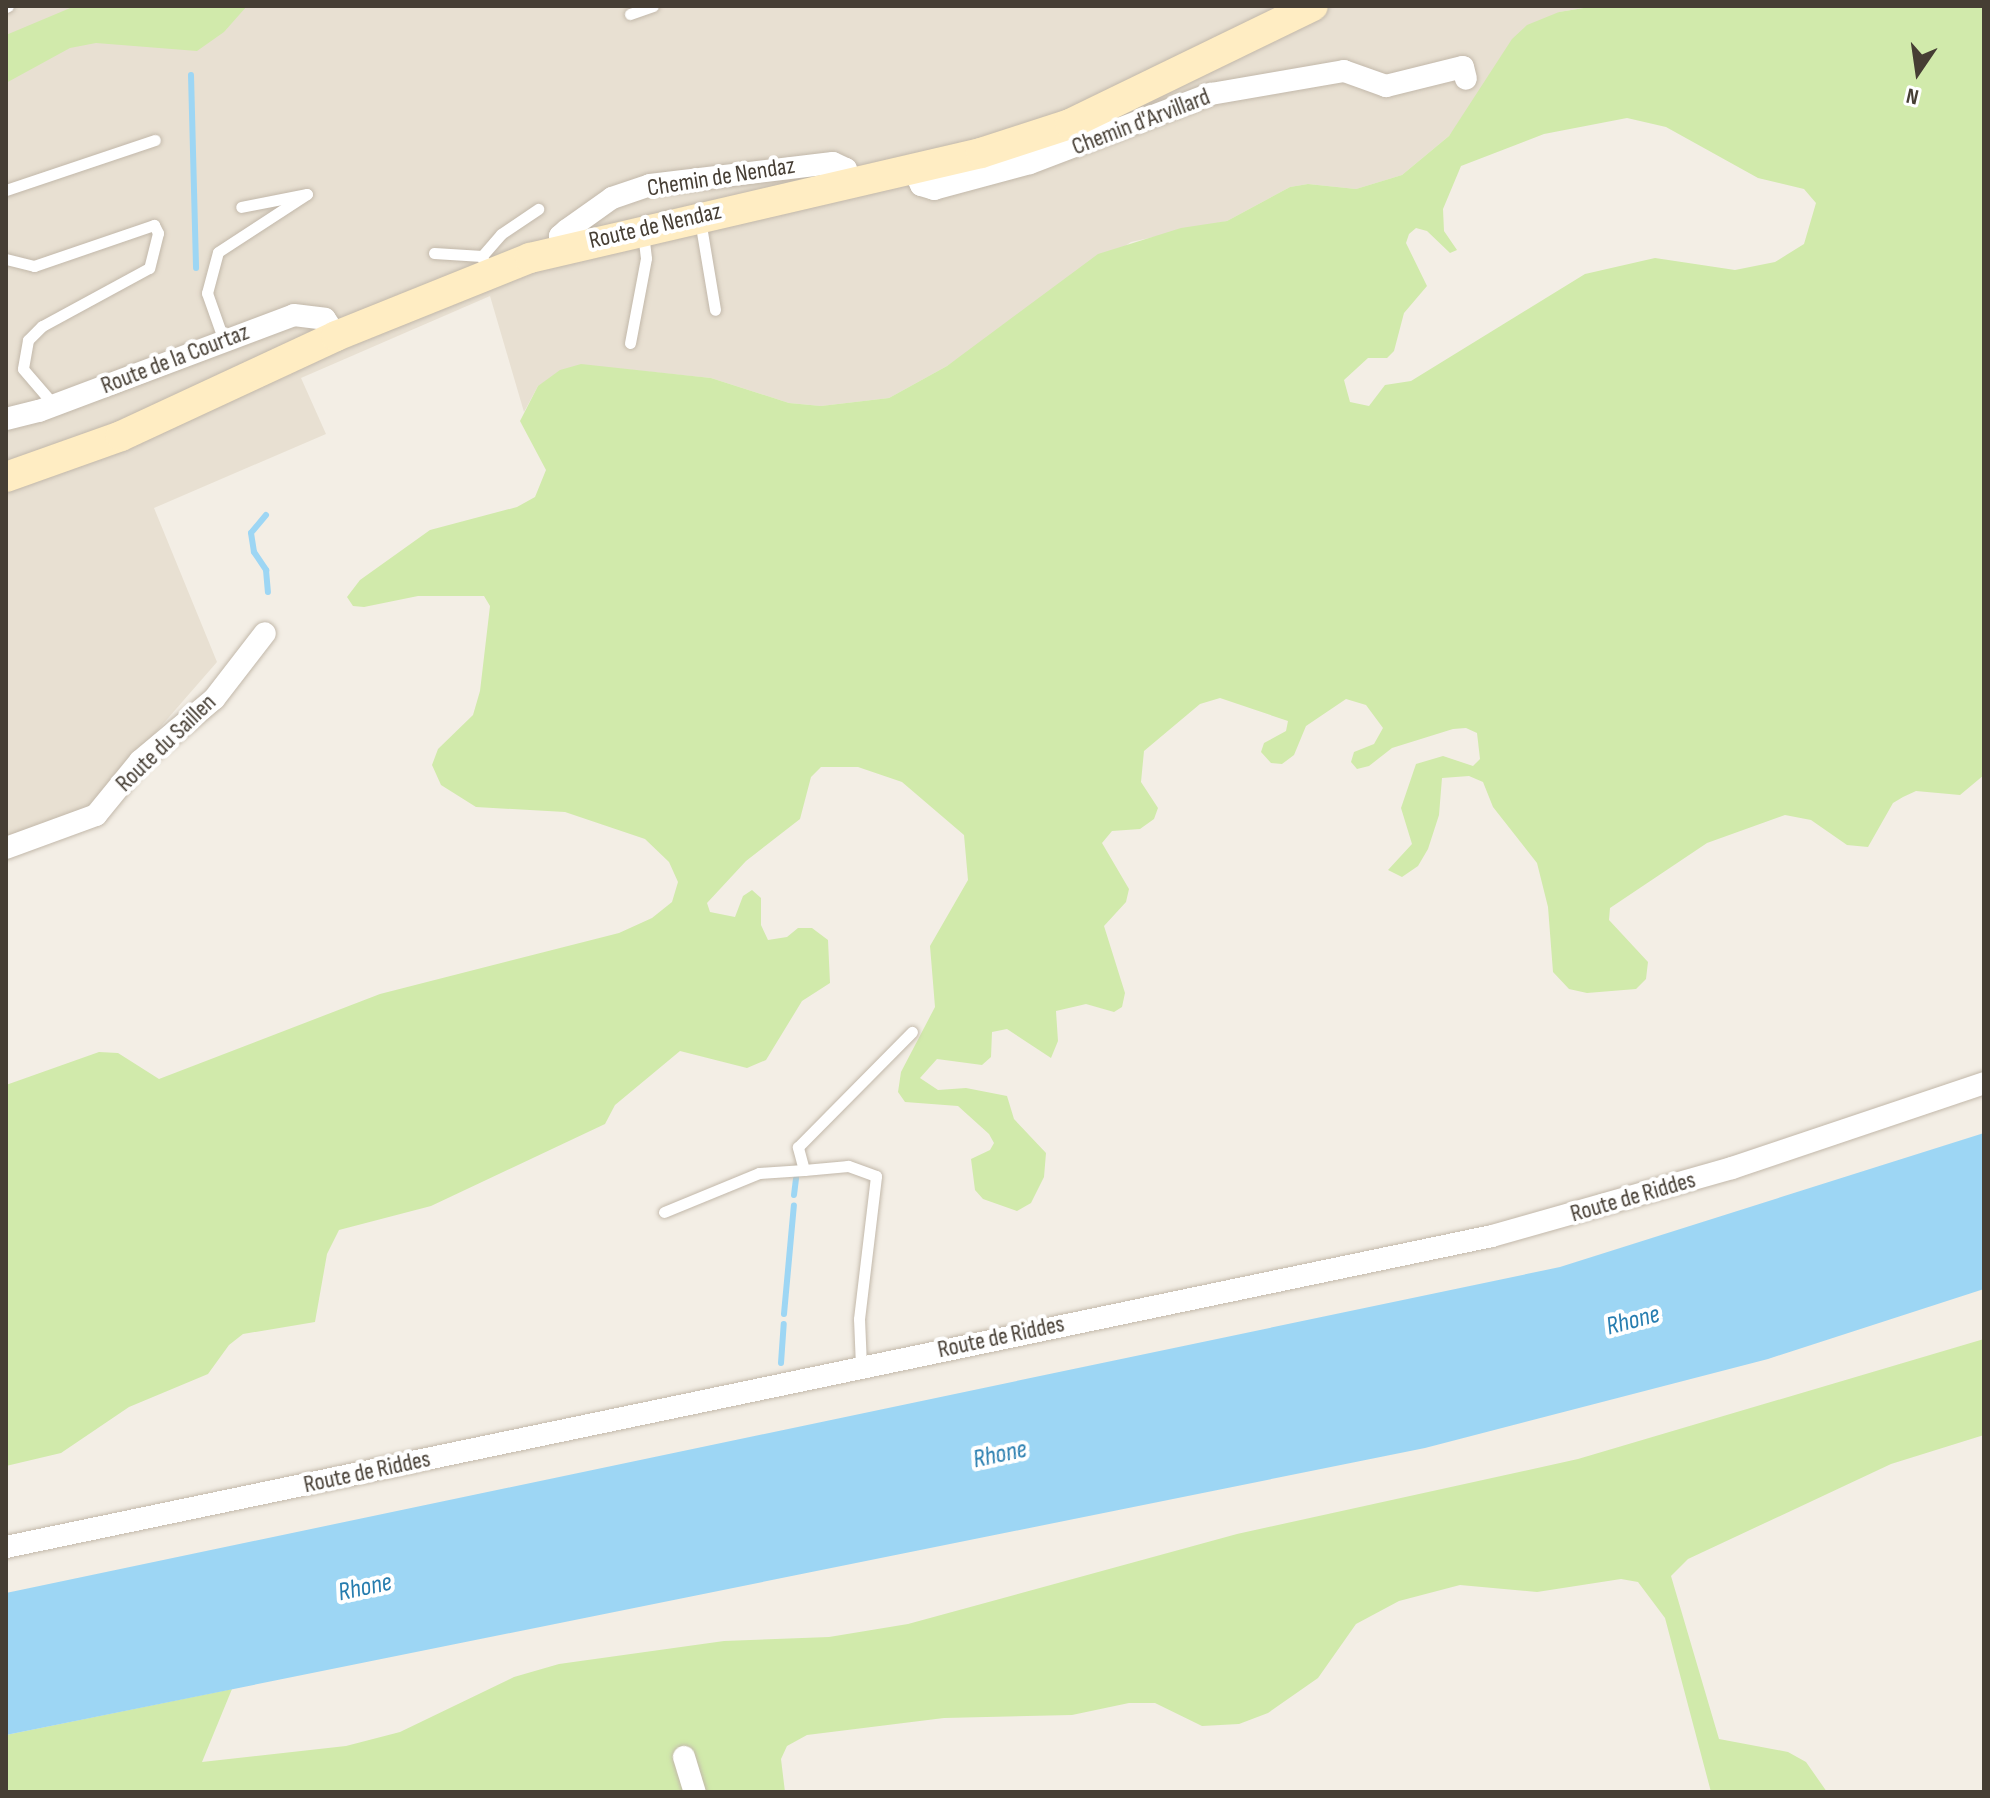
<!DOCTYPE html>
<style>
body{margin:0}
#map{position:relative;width:1990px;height:1798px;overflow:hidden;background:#f3eee5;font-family:"Sofia Sans Condensed",sans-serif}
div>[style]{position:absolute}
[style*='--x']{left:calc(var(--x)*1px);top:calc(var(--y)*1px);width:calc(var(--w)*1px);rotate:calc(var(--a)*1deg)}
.residential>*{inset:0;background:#e8e0d2}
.green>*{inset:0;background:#d1eaab}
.water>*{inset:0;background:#9dd6f4}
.stream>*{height:6px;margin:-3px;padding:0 3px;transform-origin:3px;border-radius:3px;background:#9dd6f4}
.roads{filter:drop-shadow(0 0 2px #c2b8aa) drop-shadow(0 0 2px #c2b8aa)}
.service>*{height:11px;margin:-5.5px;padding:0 5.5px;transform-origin:5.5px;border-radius:5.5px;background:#fff}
.minor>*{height:22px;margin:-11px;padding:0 11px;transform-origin:11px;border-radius:11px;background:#fff}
.secondary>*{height:30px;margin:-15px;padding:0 15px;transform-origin:15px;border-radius:15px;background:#ffedc3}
span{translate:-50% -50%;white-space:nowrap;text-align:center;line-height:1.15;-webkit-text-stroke:8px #fff;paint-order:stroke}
.street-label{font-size:24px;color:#463e34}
.water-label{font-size:26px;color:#277daf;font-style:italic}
.frame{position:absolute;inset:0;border:8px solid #463e34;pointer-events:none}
.north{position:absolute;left:1878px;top:32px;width:80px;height:80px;-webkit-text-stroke:6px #fff;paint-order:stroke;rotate:193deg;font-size:22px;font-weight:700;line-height:32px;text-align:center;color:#463e34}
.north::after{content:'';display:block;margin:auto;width:28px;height:36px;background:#463e34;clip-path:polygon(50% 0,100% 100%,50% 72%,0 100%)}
</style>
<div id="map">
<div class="residential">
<div style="clip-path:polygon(6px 6px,1596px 6px,1559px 12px,1480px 94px,1449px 136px,1402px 175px,1356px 189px,1308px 184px,1290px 187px,1227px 221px,1131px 242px,947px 366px,889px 398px,821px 406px,789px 403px,711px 378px,612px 368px,538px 386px,524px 412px,490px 296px,301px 378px,326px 434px,154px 508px,217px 662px,81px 818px,6px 838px)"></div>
</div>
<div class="green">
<div style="clip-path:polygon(75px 6px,247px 6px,224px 32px,197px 51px,96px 43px,70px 48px,6px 83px,6px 35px)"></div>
<div style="clip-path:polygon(evenodd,1596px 6px,1984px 6px,1984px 775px,1960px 795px,1916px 791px,1903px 797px,1893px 803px,1868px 847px,1847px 845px,1811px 820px,1785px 815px,1707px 843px,1610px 908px,1609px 920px,1648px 962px,1646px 979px,1636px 989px,1587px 993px,1569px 989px,1553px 972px,1548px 907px,1537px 863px,1493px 807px,1483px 782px,1469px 776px,1442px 778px,1439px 815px,1428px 849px,1418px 866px,1402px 877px,1388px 870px,1412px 844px,1401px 808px,1416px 764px,1443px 756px,1473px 766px,1480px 759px,1477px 733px,1466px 728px,1453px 729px,1392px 748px,1369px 766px,1357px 769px,1351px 762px,1354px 752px,1374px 744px,1383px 728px,1366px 705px,1346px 699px,1306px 726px,1294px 755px,1282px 764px,1271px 763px,1261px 752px,1264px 743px,1286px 731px,1288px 721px,1220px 698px,1200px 704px,1144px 751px,1141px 782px,1158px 808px,1154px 819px,1140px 829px,1112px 831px,1102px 843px,1129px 889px,1126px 902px,1104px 926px,1125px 993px,1122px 1007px,1114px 1012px,1086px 1004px,1056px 1011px,1058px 1041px,1051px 1058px,1007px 1029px,992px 1032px,991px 1057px,982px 1065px,937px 1059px,920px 1078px,938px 1090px,966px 1088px,1007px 1096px,1014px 1119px,1046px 1153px,1044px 1177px,1031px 1203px,1017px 1211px,983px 1199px,975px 1190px,971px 1159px,990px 1150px,994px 1143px,989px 1134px,958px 1106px,905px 1102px,898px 1092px,901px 1072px,935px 1007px,930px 946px,968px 880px,964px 835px,902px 782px,858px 767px,821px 767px,811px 777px,800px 819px,746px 861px,707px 903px,710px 912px,735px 917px,743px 896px,752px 890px,761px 898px,761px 925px,768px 940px,787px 937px,798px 928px,812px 928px,828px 940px,830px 983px,802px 1001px,766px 1060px,747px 1068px,680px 1051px,615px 1105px,605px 1124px,431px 1206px,339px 1230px,327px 1254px,315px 1322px,243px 1334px,229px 1345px,208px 1374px,129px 1407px,61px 1453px,6px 1466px,6px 1085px,99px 1052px,118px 1053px,159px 1079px,380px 994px,619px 933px,652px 918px,672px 902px,678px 882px,669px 862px,645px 839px,565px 812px,476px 807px,441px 785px,432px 765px,438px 749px,473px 715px,480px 691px,490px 606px,484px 596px,418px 596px,364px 607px,353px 606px,347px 597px,360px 580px,430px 530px,517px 507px,535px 497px,546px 470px,520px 421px,538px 386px,560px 370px,581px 364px,711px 378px,789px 403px,821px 406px,889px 398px,947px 366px,1098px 254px,1181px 228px,1227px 221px,1290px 187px,1308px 184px,1356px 189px,1402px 175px,1449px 136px,1512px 39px,1527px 25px,1559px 12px,1596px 6px,1627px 118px,1666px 127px,1758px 178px,1804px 189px,1816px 203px,1804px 244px,1775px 262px,1735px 270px,1655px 258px,1585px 274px,1411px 381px,1385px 385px,1369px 406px,1350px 402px,1344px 380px,1368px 358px,1387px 358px,1394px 351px,1404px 313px,1427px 286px,1406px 243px,1409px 234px,1416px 228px,1427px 231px,1450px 253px,1457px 250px,1444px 231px,1443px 209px,1461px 166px,1544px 134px,1627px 118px)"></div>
<div style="clip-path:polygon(1984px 1339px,1984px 1435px,1891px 1464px,1688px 1559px,1671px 1576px,1719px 1739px,1788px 1752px,1806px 1762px,1827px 1792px,1711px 1792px,1665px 1618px,1638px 1582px,1621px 1579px,1537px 1592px,1460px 1585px,1399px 1601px,1356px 1624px,1318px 1678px,1268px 1713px,1239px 1724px,1202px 1726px,1155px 1703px,1129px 1703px,1072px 1715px,944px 1718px,807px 1735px,787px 1746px,781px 1759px,785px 1792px,6px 1792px,6px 1735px,232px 1689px,202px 1762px,346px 1746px,400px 1732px,514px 1677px,559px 1664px,724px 1641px,829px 1637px,908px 1624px,1237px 1534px,1578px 1459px)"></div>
</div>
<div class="water">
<div style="clip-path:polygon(1984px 1133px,1984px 1289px,1768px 1359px,1425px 1448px,6px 1735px,6px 1593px,1560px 1267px)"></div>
</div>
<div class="stream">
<div style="--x:191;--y:75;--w:193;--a:88.5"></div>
<div style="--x:266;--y:515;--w:23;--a:130"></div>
<div style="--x:251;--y:533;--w:19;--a:81"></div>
<div style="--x:254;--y:552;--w:22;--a:56"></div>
<div style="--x:266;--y:570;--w:22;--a:85"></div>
<div style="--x:794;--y:1195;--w:17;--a:-83"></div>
<div style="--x:784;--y:1314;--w:109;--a:-84.8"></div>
<div style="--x:781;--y:1363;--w:39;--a:-86"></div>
</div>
<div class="roads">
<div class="service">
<div style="--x:6;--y:7;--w:2;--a:-27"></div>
<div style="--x:630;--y:14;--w:24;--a:-19"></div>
<div style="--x:6;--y:190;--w:157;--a:-18.6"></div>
<div style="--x:700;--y:220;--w:91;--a:80.5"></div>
<div style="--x:434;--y:253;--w:48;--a:3.6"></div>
<div style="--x:6;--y:259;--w:29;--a:14"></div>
<div style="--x:34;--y:266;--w:127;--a:-18.9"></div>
<div style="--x:154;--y:225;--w:9;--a:63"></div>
<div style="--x:158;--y:233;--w:36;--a:104"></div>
<div style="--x:149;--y:268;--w:122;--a:151.5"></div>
<div style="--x:42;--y:326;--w:20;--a:135"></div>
<div style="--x:28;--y:340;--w:29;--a:100"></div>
<div style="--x:23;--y:369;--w:48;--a:49.3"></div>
<div style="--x:487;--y:273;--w:18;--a:-106"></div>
<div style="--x:482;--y:256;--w:29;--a:-49"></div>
<div style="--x:501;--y:234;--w:45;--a:-34"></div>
<div style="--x:224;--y:341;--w:51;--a:-109.5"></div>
<div style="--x:207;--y:293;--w:42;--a:-75"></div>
<div style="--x:218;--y:252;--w:106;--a:-33.1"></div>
<div style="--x:307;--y:194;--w:67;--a:168.9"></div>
<div style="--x:630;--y:343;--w:86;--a:-79.3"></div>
<div style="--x:646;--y:258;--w:25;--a:-97"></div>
<div style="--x:664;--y:1212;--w:103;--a:-22.3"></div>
<div style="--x:759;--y:1173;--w:45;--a:-3.8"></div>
<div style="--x:861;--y:1366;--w:47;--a:-92.4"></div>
<div style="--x:859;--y:1319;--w:144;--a:-83.2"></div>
<div style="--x:876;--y:1176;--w:30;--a:-160"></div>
<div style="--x:848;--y:1166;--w:44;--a:174.8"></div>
<div style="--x:804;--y:1170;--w:24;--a:-105"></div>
<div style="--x:798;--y:1147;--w:162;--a:-45.3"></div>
</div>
<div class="minor">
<div style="--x:913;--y:169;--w:18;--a:63"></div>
<div style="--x:921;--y:185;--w:14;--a:17"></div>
<div style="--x:934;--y:189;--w:99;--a:-15.2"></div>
<div style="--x:1030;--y:163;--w:194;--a:-20.9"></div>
<div style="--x:1211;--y:94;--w:135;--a:-9.8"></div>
<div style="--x:1344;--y:71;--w:45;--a:19.7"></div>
<div style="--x:1386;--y:86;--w:79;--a:-13.9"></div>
<div style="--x:1463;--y:67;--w:12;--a:76"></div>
<div style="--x:562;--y:249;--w:13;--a:-99"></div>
<div style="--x:560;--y:236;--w:9;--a:-41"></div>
<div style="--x:567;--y:230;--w:55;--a:-35.4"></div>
<div style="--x:612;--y:198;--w:40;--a:-18.9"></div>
<div style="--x:650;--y:185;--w:184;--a:-6.9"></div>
<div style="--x:833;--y:163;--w:14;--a:25"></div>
<div style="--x:846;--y:169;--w:14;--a:73"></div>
<div style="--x:6;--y:419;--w:34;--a:-14"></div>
<div style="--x:39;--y:411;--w:272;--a:-20.6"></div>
<div style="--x:294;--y:315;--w:31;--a:7"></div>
<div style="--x:325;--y:319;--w:20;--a:57"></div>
<div style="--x:6;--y:848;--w:96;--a:-20.1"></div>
<div style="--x:96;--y:815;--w:70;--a:-50.8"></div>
<div style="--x:140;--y:761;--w:97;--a:-40"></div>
<div style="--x:214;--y:699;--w:83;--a:-52.3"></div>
<div style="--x:6;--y:1547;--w:1518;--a:-11.82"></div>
<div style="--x:1492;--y:1236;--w:249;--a:-15.8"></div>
<div style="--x:1732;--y:1168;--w:266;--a:-18.6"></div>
<div style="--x:684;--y:1757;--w:37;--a:73"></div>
</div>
<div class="secondary">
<div style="--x:6;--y:477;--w:122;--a:-19.6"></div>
<div style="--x:121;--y:436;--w:237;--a:-24.9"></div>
<div style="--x:336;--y:336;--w:209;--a:-21.9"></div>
<div style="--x:530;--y:258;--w:463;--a:-13.1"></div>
<div style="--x:981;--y:153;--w:94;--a:-18"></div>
<div style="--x:1070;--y:124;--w:270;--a:-25.9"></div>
</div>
</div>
<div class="street-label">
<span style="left:1141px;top:122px;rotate:-21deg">Chemin d'Arvillard</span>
<span style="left:721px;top:177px;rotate:-9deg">Chemin de Nendaz</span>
<span style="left:655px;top:226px;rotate:-13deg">Route de Nendaz</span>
<span style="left:175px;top:359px;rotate:-21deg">Route de la Courtaz</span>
<span style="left:166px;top:743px;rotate:-44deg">Route du Saillen</span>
<span style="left:1633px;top:1197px;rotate:-16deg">Route de Riddes</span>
<span style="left:1001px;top:1337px;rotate:-12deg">Route de Riddes</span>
<span style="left:367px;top:1472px;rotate:-12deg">Route de Riddes</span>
</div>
<div class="water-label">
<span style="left:1633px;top:1321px;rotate:-15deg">Rhone</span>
<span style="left:1000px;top:1455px;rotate:-12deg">Rhone</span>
<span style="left:365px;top:1588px;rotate:-12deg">Rhone</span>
</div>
<div class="frame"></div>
<div class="north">N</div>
</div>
